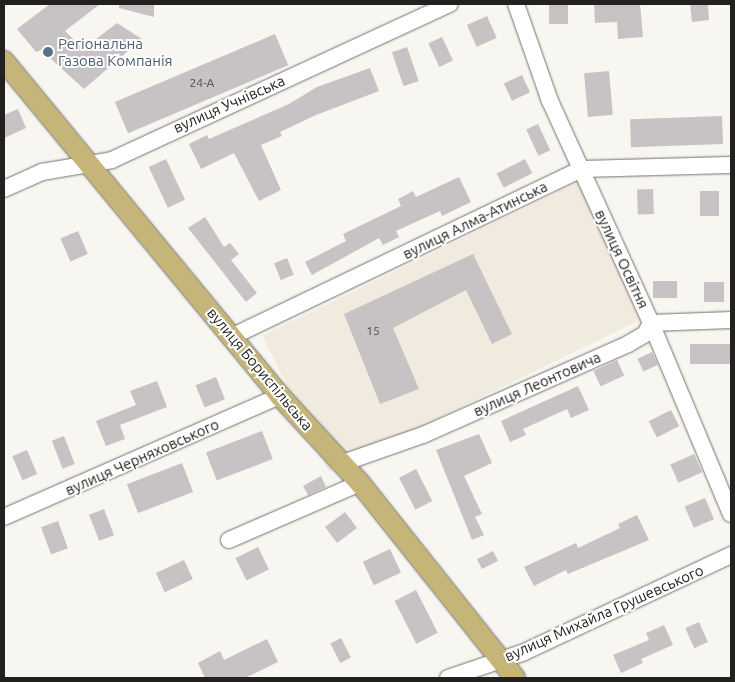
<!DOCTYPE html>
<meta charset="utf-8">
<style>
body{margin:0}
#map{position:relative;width:735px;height:682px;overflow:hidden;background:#f8f6f1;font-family:Ubuntu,sans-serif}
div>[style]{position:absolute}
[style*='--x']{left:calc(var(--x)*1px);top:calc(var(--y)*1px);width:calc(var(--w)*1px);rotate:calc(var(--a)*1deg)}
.built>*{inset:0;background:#f0eadf;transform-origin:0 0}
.building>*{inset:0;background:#c7c2c4;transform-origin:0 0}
.roads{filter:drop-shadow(0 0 1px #74716e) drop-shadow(0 0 1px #74716e)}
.minor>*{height:16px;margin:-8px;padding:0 8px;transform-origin:8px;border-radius:8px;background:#fff}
.major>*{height:20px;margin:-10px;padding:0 10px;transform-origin:10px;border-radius:10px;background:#c5b579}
.dots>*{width:14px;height:14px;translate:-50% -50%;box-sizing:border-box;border:2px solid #fff;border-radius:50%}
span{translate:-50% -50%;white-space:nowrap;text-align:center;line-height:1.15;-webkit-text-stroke:4px #fff;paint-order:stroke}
.number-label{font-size:12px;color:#4b4948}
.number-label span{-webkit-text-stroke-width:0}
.service-label{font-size:15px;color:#4e5e75}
.left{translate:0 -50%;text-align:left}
.street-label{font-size:15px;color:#22211f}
.frame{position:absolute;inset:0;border:5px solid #22211f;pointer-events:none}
</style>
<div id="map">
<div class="built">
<div style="left:578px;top:182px;width:151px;height:351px;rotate:64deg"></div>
</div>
<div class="building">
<div style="clip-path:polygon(50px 4px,100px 4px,65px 31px,83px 49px,117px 23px,142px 39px,84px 89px,41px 50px,36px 52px,17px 29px)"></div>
<div style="clip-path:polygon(119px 4px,154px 4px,154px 17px,119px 8px)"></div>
<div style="left:549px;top:4px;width:19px;height:20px"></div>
<div style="clip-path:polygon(594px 4px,640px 4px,643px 37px,618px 39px,617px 22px,595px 23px)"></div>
<div style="clip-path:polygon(690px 4px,708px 4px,709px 20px,692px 22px)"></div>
<div style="left:487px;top:16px;width:24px;height:22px;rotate:66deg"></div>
<div style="left:275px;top:34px;width:34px;height:174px;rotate:67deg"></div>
<div style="left:442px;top:37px;width:26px;height:15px;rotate:65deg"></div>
<div style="left:407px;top:47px;width:36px;height:16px;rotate:71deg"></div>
<div style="clip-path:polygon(370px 68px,379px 91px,316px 115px,280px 132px,282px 136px,261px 145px,281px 190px,259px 201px,234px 153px,201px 169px,189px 144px,207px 135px,209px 139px,289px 104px,317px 87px)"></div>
<div style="left:609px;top:71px;width:44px;height:25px;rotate:85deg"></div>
<div style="left:522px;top:75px;width:19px;height:20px;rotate:65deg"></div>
<div style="clip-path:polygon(18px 109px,26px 128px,4px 138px,4px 115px)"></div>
<div style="left:722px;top:116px;width:28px;height:92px;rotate:88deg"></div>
<div style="left:538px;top:124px;width:29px;height:13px;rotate:65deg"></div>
<div style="left:166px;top:159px;width:45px;height:19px;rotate:65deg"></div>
<div style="left:525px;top:159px;width:16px;height:32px;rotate:63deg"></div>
<div style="clip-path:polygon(459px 177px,471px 202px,442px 216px,440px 211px,396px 231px,399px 237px,383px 245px,379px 238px,312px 275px,305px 262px,346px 241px,343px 234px,401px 206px,398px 199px,413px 191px,416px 197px)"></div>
<div style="left:653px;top:189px;width:25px;height:16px;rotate:88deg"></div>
<div style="left:700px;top:191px;width:19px;height:25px"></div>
<div style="clip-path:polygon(205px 217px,224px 247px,230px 243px,239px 254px,231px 260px,257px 293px,246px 302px,188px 228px)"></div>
<div style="left:78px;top:231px;width:25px;height:19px;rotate:67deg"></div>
<div style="clip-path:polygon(473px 254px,512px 334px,492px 344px,466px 290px,393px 328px,419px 389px,380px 404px,344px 314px)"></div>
<div style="left:287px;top:258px;width:18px;height:14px;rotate:68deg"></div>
<div style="left:653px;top:281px;width:24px;height:17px"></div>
<div style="left:724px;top:282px;width:20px;height:20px;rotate:90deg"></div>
<div style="left:731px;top:344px;width:20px;height:41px;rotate:90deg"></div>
<div style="left:652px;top:352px;width:14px;height:16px;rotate:65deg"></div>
<div style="left:617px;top:360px;width:17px;height:26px;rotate:65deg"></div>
<div style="left:216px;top:377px;width:24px;height:22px;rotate:68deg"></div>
<div style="clip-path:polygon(157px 381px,167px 407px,120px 425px,125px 439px,106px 446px,96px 421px,136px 405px,130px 391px)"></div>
<div style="clip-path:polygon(578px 386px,589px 410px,571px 418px,567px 409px,523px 429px,526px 435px,510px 442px,501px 421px)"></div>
<div style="left:671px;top:410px;width:18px;height:25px;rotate:63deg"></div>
<div style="left:262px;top:431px;width:30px;height:60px;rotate:69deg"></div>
<div style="clip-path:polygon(479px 434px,492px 463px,464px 476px,482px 514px,475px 517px,484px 535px,472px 540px,436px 450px)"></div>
<div style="left:64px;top:436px;width:30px;height:13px;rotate:69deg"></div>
<div style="left:27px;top:450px;width:26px;height:16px;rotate:67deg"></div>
<div style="left:694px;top:454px;width:20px;height:26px;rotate:66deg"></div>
<div style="left:182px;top:463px;width:31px;height:59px;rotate:69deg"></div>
<div style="left:416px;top:469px;width:36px;height:19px;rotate:63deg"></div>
<div style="clip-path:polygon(321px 476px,326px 487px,308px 495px,303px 486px)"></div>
<div style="left:705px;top:498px;width:23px;height:22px;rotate:67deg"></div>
<div style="left:104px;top:509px;width:28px;height:16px;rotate:69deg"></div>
<div style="left:345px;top:512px;width:20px;height:25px;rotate:53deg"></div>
<div style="clip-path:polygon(637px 515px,649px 540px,568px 574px,566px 570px,534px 586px,524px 567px,576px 543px,578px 548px,620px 528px,618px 524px)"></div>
<div style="left:58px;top:521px;width:29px;height:18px;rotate:70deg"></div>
<div style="left:258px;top:547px;width:25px;height:25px;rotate:64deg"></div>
<div style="left:390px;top:549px;width:26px;height:30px;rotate:65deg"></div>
<div style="left:493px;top:551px;width:11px;height:18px;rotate:63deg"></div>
<div style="left:184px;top:560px;width:21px;height:31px;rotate:65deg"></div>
<div style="left:416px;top:590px;width:48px;height:24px;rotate:63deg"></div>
<div style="left:699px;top:622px;width:22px;height:15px;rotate:66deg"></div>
<div style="clip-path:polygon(664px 625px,673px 645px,641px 659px,643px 663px,621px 673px,613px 655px,649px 640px,646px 633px)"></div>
<div style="left:341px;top:638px;width:22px;height:12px;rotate:63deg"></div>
<div style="clip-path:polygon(267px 639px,278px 662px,245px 678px,205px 678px,198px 663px,220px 651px,224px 660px)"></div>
</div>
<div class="roads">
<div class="minor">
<div style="--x:516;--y:4;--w:103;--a:70.7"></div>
<div style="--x:550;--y:101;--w:244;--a:65.5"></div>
<div style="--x:651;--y:323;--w:207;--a:67.3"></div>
<div style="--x:4;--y:189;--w:42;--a:-24.1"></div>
<div style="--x:42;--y:172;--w:71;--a:-9.7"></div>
<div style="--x:112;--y:160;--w:372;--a:-24.8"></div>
<div style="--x:233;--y:336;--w:386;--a:-25.6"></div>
<div style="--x:581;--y:169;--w:150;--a:-1.5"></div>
<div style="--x:340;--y:464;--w:88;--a:-19.3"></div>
<div style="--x:423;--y:435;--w:224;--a:-23.9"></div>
<div style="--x:628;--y:344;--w:20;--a:-30"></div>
<div style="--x:645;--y:334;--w:13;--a:-61"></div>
<div style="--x:651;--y:323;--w:80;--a:-2.1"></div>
<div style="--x:4;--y:517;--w:301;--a:-23.7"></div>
<div style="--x:229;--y:540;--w:143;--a:-23.5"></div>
<div style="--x:448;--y:678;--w:78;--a:-18.7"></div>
<div style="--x:522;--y:653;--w:231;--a:-25.1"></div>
</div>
<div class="major">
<div style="--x:4;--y:61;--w:434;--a:50.5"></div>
<div style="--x:280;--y:396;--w:118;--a:47.4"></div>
<div style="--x:360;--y:483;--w:249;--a:51.5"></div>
</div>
</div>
<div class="dots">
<div style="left:48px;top:52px;background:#5c6f8a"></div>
</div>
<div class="number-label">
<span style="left:202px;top:83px">24-А</span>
<span style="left:373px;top:331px">15</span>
</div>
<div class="service-label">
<span class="left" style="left:58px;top:52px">Регіональна<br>Газова Компанія</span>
</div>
<div class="street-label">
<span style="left:229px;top:104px;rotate:-24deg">вулиця Учнівська</span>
<span style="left:475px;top:220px;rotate:-26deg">вулиця Алма-Атинська</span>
<span style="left:622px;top:259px;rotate:65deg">вулиця Освітня</span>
<span style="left:260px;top:369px;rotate:50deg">вулиця Бориспільська</span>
<span style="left:537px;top:384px;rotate:-24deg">вулиця Леонтовича</span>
<span style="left:142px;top:457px;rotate:-24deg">вулиця Черняховського</span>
<span style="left:604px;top:613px;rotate:-24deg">вулиця Михайла Грушевського</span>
</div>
<div class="frame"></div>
</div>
